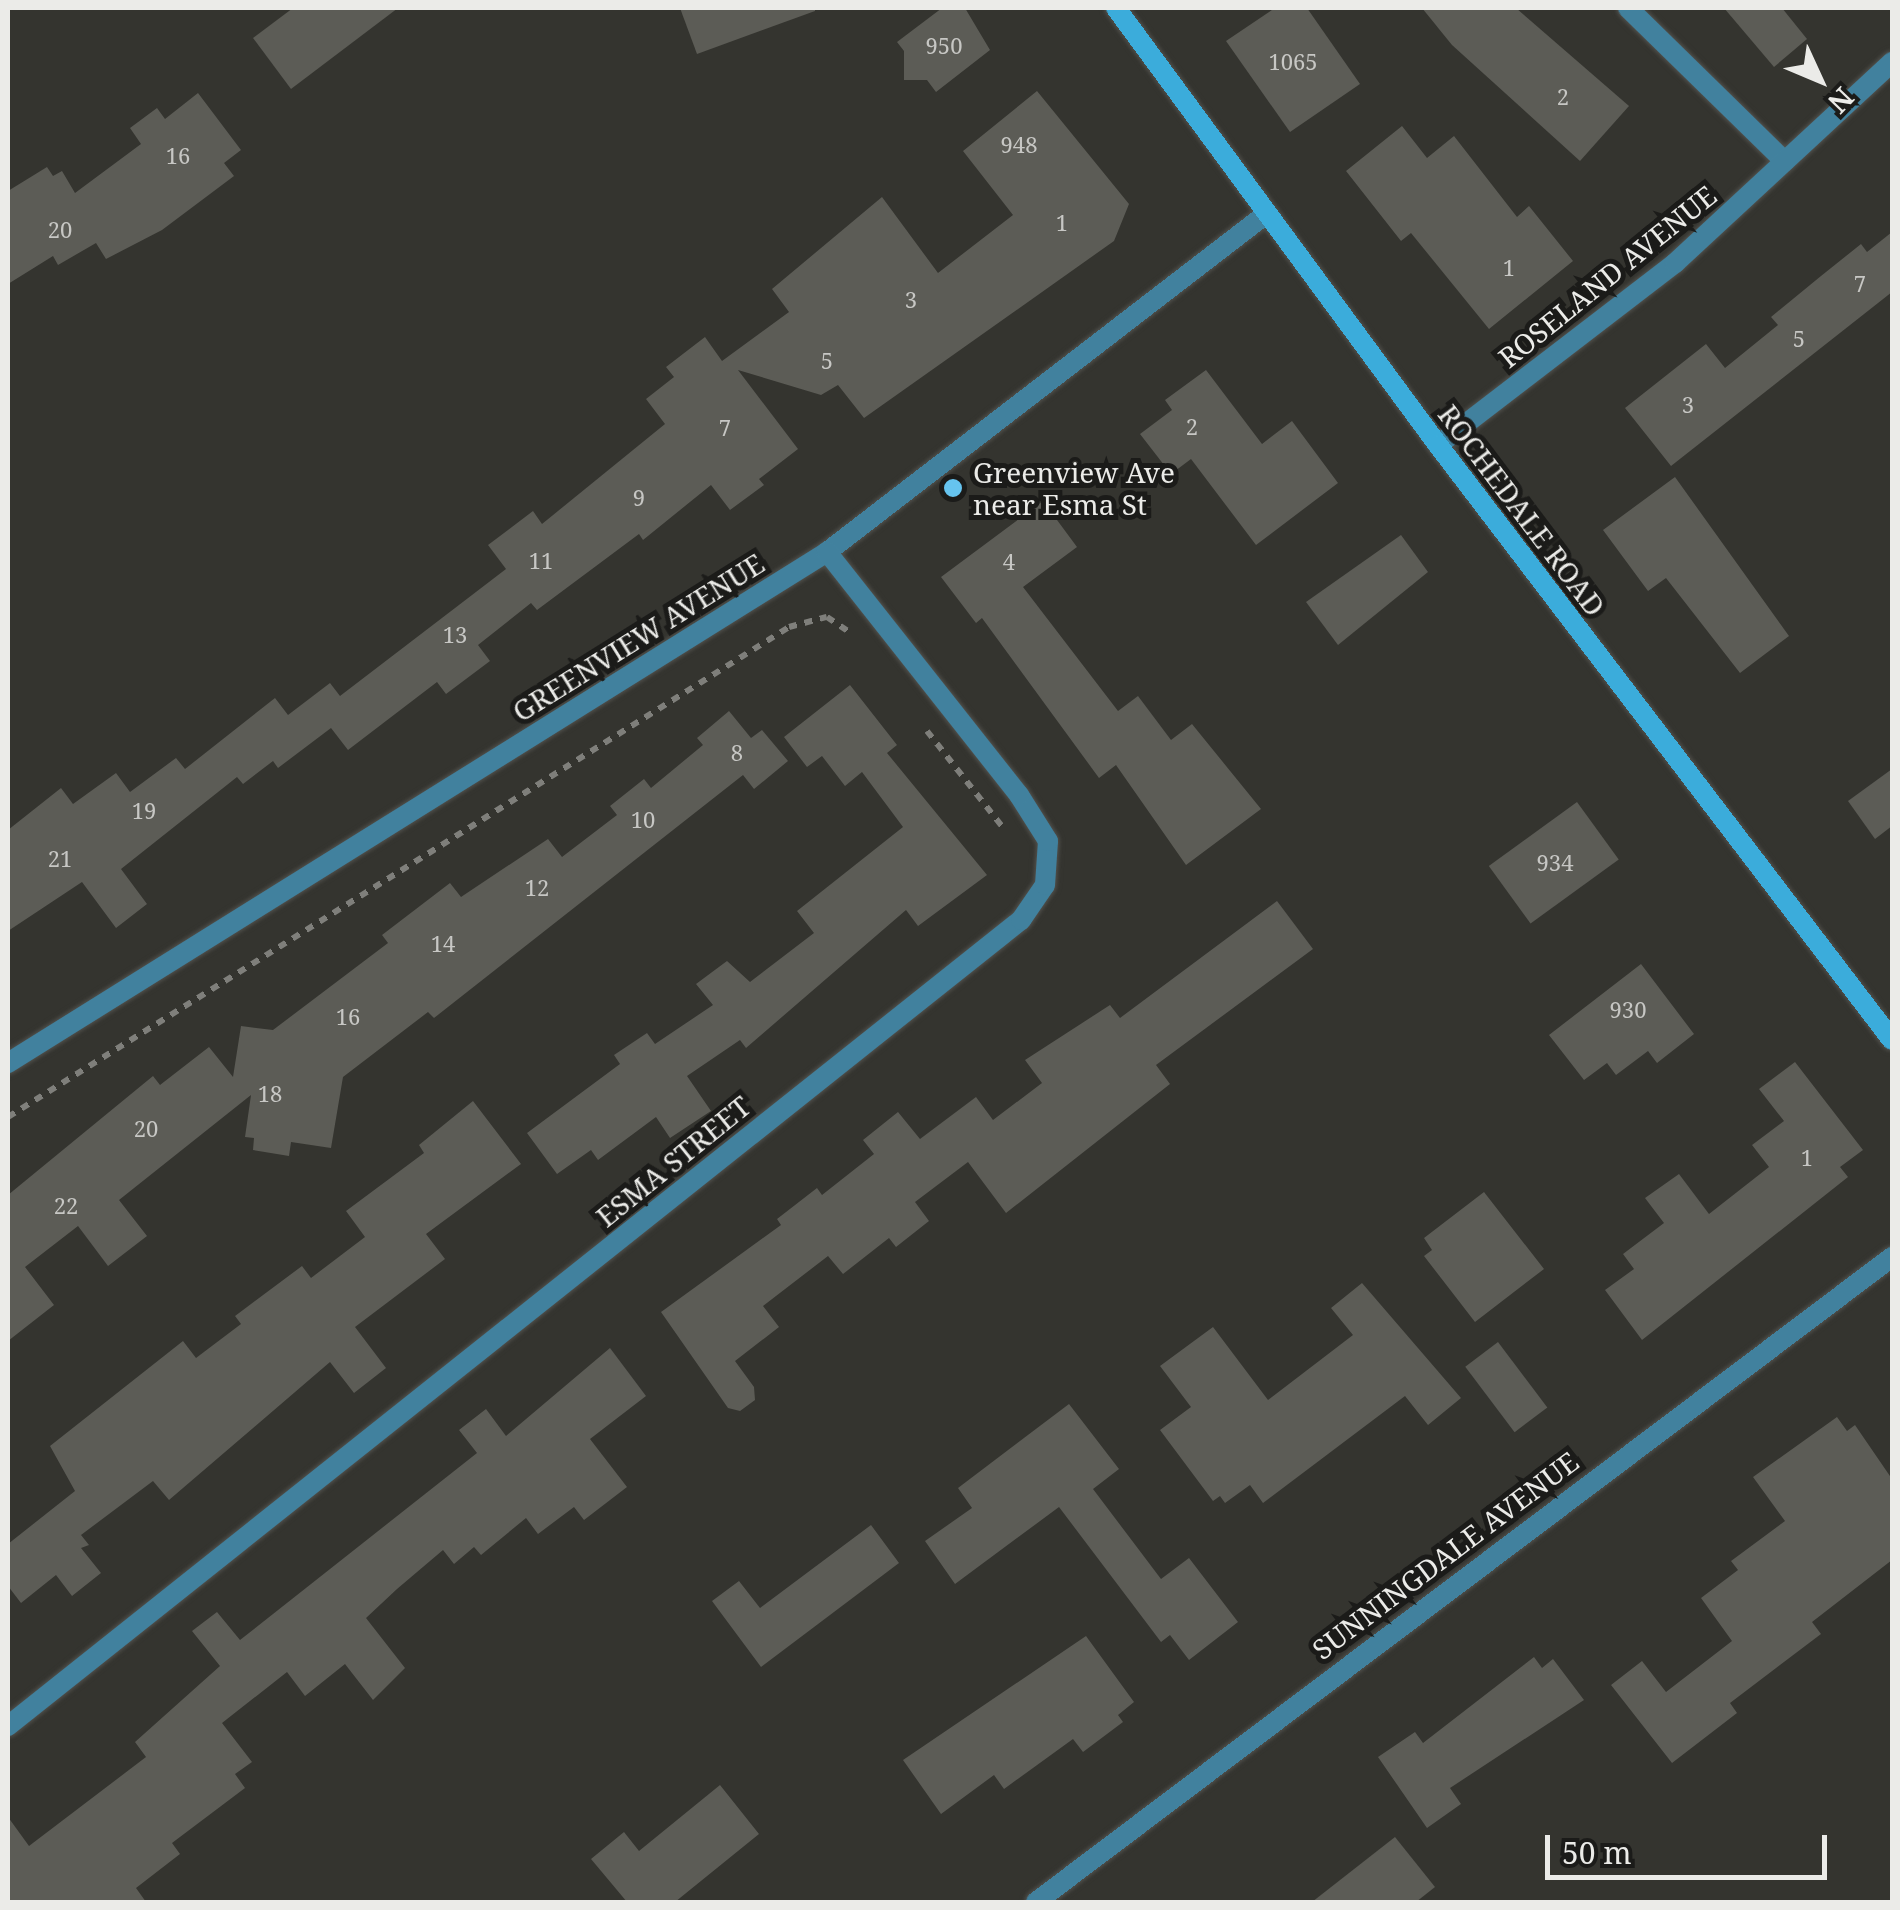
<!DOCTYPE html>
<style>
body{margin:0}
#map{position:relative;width:1900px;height:1910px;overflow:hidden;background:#34342f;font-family:"Noto Serif",serif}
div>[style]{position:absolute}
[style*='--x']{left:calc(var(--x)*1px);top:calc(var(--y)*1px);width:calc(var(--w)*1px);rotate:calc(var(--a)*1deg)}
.building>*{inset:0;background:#5c5c56;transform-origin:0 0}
.path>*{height:6px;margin-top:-3px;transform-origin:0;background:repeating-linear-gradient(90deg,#7f7f7b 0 8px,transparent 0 16px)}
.roads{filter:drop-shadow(0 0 2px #51514d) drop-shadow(0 0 2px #51514d)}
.street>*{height:20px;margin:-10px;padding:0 10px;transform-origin:10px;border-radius:10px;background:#41819e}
.secondary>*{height:20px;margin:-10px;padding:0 10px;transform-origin:10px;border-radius:10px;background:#3bacdb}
.dots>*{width:28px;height:28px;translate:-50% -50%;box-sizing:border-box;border:5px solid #1b1b19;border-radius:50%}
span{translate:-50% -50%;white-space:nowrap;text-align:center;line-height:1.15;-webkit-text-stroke:10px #1b1b19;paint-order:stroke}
.number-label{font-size:22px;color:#c7c7c4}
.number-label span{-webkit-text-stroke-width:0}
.street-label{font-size:28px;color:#ebebe8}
.poi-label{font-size:28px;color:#ebebe8}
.left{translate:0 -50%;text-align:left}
.frame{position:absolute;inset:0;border:10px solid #ebebe8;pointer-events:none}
.north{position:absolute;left:1770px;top:30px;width:100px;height:100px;-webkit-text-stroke:8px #1b1b19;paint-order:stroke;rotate:134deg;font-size:28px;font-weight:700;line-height:40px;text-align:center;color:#ebebe8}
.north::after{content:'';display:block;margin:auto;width:35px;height:45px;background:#ebebe8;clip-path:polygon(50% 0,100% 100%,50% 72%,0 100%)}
.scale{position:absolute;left:1545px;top:1835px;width:282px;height:45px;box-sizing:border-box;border:5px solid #ebebe8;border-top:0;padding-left:12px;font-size:30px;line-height:35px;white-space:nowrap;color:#ebebe8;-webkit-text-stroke:8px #1b1b19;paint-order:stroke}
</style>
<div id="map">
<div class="building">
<div style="clip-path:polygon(293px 8px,398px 8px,291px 89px,253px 38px)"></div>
<div style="clip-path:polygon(680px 8px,815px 8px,815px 11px,697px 54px)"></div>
<div style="clip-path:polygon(942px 8px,965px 8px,990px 50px,936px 92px,927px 80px,904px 80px,904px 51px,897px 42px)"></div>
<div style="clip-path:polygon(1275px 8px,1307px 8px,1360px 84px,1290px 132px,1226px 41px)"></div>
<div style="clip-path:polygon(1422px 8px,1516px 8px,1629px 106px,1580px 161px,1452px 45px)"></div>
<div style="clip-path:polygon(1724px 8px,1782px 8px,1807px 39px,1774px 67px)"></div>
<div style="clip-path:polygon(1037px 91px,1129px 204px,1114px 241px,864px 418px,838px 385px,821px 395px,738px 370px,798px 449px,759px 479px,764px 485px,730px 510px,711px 485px,643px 540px,639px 534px,537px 610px,531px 603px,478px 645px,490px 661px,446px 694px,437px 682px,348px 750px,331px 728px,278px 768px,273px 761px,243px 784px,237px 777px,121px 869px,147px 904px,116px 928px,82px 882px,8px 931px,8px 830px,61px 788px,73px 804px,116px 773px,130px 792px,176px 758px,185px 769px,275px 698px,288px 715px,330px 683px,340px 696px,506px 569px,488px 545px,533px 511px,542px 524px,665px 424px,646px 399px,674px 377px,666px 367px,705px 337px,722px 361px,789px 312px,772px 289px,882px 197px,938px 273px,1013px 215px,963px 151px)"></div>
<div style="clip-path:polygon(198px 93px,241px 150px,224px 163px,234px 176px,162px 230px,106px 259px,96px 243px,58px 265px,53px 256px,8px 284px,8px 191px,47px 167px,53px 176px,62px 171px,75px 193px,141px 144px,130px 128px,157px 108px,165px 119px)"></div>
<div style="clip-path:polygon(1402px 126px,1427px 158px,1454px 136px,1517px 217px,1529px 206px,1573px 261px,1489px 329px,1411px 233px,1401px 241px,1346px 171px)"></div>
<div style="clip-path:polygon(1892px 232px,1892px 292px,1671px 466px,1625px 408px,1706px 344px,1725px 368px,1778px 325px,1771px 317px,1821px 276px,1861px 244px,1867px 252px)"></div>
<div style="clip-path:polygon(1206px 370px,1262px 444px,1292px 421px,1338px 483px,1256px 545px,1191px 459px,1171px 474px,1140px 434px,1172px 410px,1165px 400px)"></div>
<div style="clip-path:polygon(1675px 477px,1789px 636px,1740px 673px,1666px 578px,1648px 591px,1603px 530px)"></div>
<div style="clip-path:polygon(1043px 501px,1077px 547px,1023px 587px,1118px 711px,1138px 696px,1171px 740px,1192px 724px,1261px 809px,1186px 865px,1116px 765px,1099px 778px,982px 618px,976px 623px,941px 577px)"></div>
<div style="clip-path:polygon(1401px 535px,1428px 572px,1338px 645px,1306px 602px)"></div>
<div style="clip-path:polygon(850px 685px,897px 745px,887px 753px,987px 875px,918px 926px,906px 910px,746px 1048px,740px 1040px,687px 1076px,711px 1111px,670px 1138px,656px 1117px,598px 1160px,591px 1150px,557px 1174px,527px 1133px,620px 1064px,614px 1055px,647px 1033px,655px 1044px,713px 1005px,696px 984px,727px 961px,750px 982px,814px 933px,797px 911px,903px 827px,862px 772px,845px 786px,822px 756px,807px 767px,784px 737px)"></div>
<div style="clip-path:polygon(729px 711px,751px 738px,762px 730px,788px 761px,754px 789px,743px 775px,434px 1018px,428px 1012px,343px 1077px,331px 1148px,291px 1142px,289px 1156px,253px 1150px,254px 1138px,245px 1137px,251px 1095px,119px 1200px,147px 1236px,108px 1266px,78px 1226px,25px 1267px,54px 1305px,8px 1341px,8px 1195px,153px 1076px,160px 1085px,209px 1047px,233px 1077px,241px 1026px,273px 1030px,388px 943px,382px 935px,450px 883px,461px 897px,548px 839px,562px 857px,617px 815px,610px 806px,644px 779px,651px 788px,703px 745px,697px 738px)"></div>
<div style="clip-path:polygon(1892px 769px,1892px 826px,1875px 839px,1848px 801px)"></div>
<div style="left:1577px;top:802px;width:71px;height:109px;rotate:54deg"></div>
<div style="clip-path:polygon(1277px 901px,1313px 949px,1156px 1065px,1170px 1084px,1006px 1213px,968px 1162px,915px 1202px,929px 1221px,896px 1247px,889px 1238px,843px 1274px,828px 1256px,763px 1306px,779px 1327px,735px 1361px,754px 1387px,755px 1400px,740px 1411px,728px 1408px,661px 1312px,781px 1225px,777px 1219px,817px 1188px,822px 1195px,874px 1154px,863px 1140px,898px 1112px,920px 1139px,976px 1097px,993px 1120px,1042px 1083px,1025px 1060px,1110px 1005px,1120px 1018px)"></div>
<div style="clip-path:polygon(1641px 964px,1694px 1034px,1657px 1063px,1648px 1051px,1616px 1075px,1607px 1063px,1584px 1080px,1549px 1035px)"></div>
<div style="clip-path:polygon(1795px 1062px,1863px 1150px,1840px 1167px,1848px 1177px,1642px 1340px,1605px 1290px,1634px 1269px,1623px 1254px,1664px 1223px,1645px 1198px,1679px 1174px,1709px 1214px,1769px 1167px,1752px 1145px,1784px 1121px,1759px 1089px)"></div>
<div style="clip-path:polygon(473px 1101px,521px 1164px,426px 1234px,445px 1259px,355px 1327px,386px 1368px,354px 1393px,330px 1362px,169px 1500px,153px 1481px,81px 1535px,89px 1545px,81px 1548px,101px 1573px,72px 1596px,56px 1575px,21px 1603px,8px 1586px,8px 1544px,75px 1491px,50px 1446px,183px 1341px,196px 1358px,241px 1324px,235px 1316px,302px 1266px,311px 1278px,365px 1237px,346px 1211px,424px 1153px,419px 1145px)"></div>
<div style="clip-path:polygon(1484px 1192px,1544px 1269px,1475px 1322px,1424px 1256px,1432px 1250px,1424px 1238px)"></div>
<div style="clip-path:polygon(1362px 1283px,1461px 1398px,1428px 1425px,1405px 1396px,1263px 1503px,1250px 1485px,1225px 1503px,1220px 1496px,1213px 1501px,1160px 1430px,1191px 1407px,1160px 1366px,1213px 1327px,1268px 1400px,1353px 1335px,1331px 1308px)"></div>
<div style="left:1498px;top:1342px;width:82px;height:41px;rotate:53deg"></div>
<div style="clip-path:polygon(610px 1348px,646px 1396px,590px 1439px,627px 1487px,584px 1520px,574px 1507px,538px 1534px,526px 1518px,481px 1555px,474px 1547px,454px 1564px,443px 1550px,397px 1589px,366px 1618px,405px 1668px,373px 1700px,345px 1664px,305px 1696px,287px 1672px,222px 1723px,252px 1762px,235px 1774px,245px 1788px,172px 1843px,180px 1854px,136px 1888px,146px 1902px,8px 1902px,8px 1817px,29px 1846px,146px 1757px,135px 1742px,220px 1666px,192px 1631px,217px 1612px,240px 1640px,477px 1453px,459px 1430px,486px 1409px,506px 1436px)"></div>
<div style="clip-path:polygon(1069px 1404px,1119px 1469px,1093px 1489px,1161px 1579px,1189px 1558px,1238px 1622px,1189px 1660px,1170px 1635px,1161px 1642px,1059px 1507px,955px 1584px,925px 1541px,972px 1508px,958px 1488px)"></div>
<div style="clip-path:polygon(1837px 1417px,1847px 1431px,1855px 1425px,1892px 1479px,1892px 1560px,1812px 1622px,1821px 1634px,1730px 1703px,1737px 1713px,1672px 1763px,1611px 1685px,1642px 1661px,1666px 1692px,1732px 1641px,1701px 1598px,1738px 1570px,1731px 1561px,1785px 1521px,1753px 1477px)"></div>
<div style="clip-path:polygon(871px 1525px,899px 1563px,761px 1667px,712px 1601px,739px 1581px,760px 1608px)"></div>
<div style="clip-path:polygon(1086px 1636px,1134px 1702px,1118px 1715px,1123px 1722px,1083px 1752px,1073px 1739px,1004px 1789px,994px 1775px,941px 1814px,903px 1760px)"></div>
<div style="clip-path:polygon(1534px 1657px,1542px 1668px,1553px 1659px,1584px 1700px,1450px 1788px,1461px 1804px,1427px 1828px,1378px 1757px,1415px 1732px,1423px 1743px)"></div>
<div style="clip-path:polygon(720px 1785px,759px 1834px,675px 1902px,627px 1902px,591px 1859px,624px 1832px,639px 1851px)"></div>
<div style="clip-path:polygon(1395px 1837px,1435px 1887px,1416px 1902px,1312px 1902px)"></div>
</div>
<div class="path">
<div style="--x:927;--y:731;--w:126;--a:51.8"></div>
<div style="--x:8;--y:1117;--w:922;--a:-32.1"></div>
<div style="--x:789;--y:627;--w:39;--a:-15"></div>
<div style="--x:827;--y:617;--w:30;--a:34"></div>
</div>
<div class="roads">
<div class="street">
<div style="--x:1628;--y:8;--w:219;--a:44.4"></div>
<div style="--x:1438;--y:445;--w:299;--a:-37.5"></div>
<div style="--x:1675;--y:263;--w:296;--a:-42.8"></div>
<div style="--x:8;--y:1063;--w:965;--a:-31.96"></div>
<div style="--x:827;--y:552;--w:554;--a:-37.59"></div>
<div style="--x:8;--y:1726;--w:1295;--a:-38.51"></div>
<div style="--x:1021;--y:920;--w:42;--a:-55.6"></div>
<div style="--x:1045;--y:885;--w:44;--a:-86.1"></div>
<div style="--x:1048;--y:841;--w:54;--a:-122.2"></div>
<div style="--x:1019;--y:795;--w:310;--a:-128.3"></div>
<div style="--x:1036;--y:1902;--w:1072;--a:-37"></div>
</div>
<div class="secondary">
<div style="--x:1116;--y:8;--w:543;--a:53.62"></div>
<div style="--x:1438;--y:445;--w:748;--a:52.66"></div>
</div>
</div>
<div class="dots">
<div style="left:953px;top:488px;background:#66c4ef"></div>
</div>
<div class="number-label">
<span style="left:944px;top:46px">950</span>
<span style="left:1293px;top:62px">1065</span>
<span style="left:1563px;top:97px">2</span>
<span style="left:1019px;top:145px">948</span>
<span style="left:178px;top:156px">16</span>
<span style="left:1062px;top:223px">1</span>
<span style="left:60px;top:230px">20</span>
<span style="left:1509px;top:268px">1</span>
<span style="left:1860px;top:284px">7</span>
<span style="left:911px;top:300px">3</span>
<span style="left:1799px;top:339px">5</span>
<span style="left:827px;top:361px">5</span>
<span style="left:1688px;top:405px">3</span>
<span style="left:1192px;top:427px">2</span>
<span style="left:725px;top:428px">7</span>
<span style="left:639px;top:498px">9</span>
<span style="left:541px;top:561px">11</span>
<span style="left:1009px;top:562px">4</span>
<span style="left:455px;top:635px">13</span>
<span style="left:737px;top:753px">8</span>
<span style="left:144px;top:811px">19</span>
<span style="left:643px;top:820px">10</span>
<span style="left:60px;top:859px">21</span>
<span style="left:1555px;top:863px">934</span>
<span style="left:537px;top:888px">12</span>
<span style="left:443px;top:944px">14</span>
<span style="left:1628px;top:1010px">930</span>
<span style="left:348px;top:1017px">16</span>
<span style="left:270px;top:1094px">18</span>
<span style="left:146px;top:1129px">20</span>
<span style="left:1807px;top:1158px">1</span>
<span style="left:66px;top:1206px">22</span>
</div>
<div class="street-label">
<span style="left:1607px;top:276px;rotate:-39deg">ROSELAND AVENUE</span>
<span style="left:1522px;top:510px;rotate:53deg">ROCHEDALE ROAD</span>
<span style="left:638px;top:637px;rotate:-32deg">GREENVIEW AVENUE</span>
<span style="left:673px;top:1161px;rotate:-39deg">ESMA STREET</span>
<span style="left:1445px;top:1555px;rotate:-37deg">SUNNINGDALE AVENUE</span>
</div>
<div class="poi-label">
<span class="left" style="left:973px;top:488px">Greenview Ave<br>near Esma St</span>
</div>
<div class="frame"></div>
<div class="north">N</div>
<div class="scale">50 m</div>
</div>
